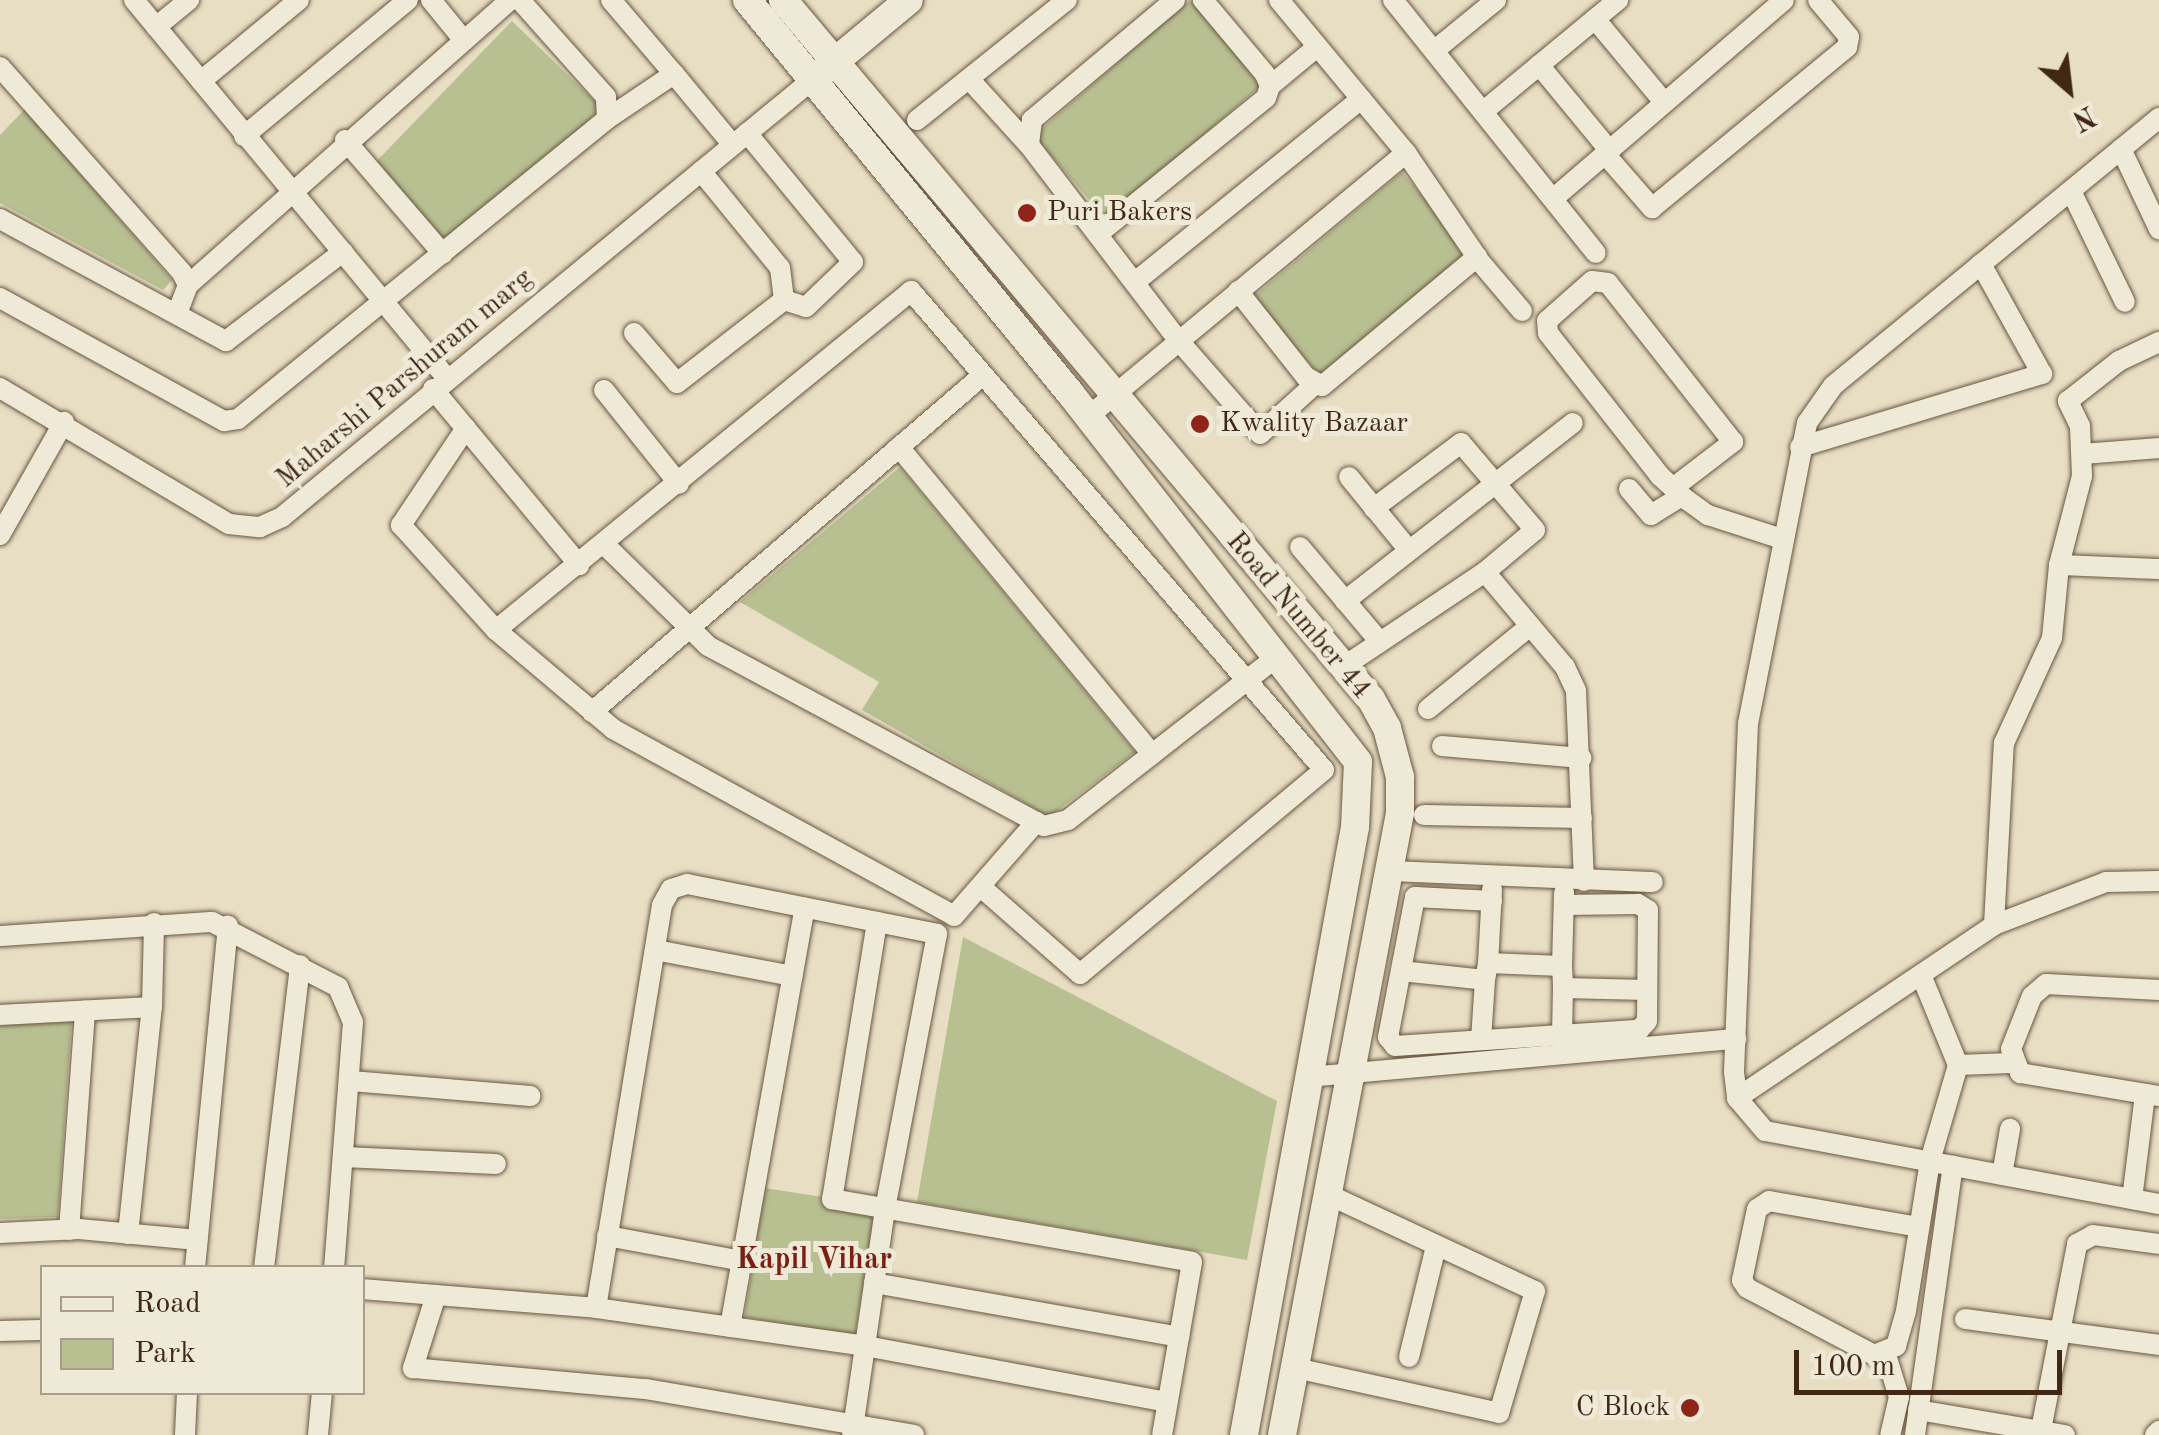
<!DOCTYPE html>
<style>
body{margin:0}
#map{position:relative;width:2159px;height:1435px;overflow:hidden;background:#e7dec3;font-family:"Old Standard TT",serif}
div>[style]{position:absolute}
[style*='--x']{left:calc(var(--x)*1px);top:calc(var(--y)*1px);width:calc(var(--w)*1px);rotate:calc(var(--a)*1deg)}
.green>*{inset:0;background:#b8c092;transform-origin:0 0}
.roads{filter:drop-shadow(0 0 2px #6a5640) drop-shadow(0 0 2px #6a5640)}
.street>*{height:20px;margin:-10px;padding:0 10px;transform-origin:10px;border-radius:10px;background:#efead8}
.secondary>*{height:28px;margin:-14px;padding:0 14px;transform-origin:14px;border-radius:14px;background:#efead8}
.dots>*{width:28px;height:28px;translate:-50% -50%;box-sizing:border-box;border:5px solid #efead8;border-radius:50%}
span{translate:-50% -50%;white-space:nowrap;text-align:center;line-height:1.15;-webkit-text-stroke:10px #efead8;paint-order:stroke}
.poi-label{font-size:28px;color:#402815}
.left{translate:0 -50%;text-align:left}
.right{translate:-100% -50%;text-align:right}
.street-label{font-size:28px;color:#402815}
.neighbourhood-label{font-size:30px;color:#7a1f14;font-weight:700}
.legend{position:absolute;left:40px;top:1265px;width:325px;height:130px;box-sizing:border-box;background:#efead8;border:2px solid #a99c8a;margin:0;padding:12px 18px;list-style:none;font-size:30px;color:#402815}
.legend li{display:flex;align-items:center;gap:20px;height:50px}
.legend b{width:50px;border:2px solid #a99c8a}
.north{position:absolute;left:2019px;top:40px;width:100px;height:100px;-webkit-text-stroke:8px #efead8;paint-order:stroke;rotate:152deg;font-size:28px;font-weight:700;line-height:40px;text-align:center;color:#402815}
.north::after{content:'';display:block;margin:auto;width:35px;height:45px;background:#402815;clip-path:polygon(50% 0,100% 100%,50% 72%,0 100%)}
.scale{position:absolute;left:1794px;top:1350px;width:268px;height:45px;box-sizing:border-box;border:5px solid #402815;border-top:0;padding-left:12px;font-size:30px;line-height:35px;white-space:nowrap;color:#402815;-webkit-text-stroke:8px #efead8;paint-order:stroke}
</style>
<div id="map">
<div class="green">
<div style="left:1190px;top:0;width:111px;height:207px;rotate:49deg"></div>
<div style="left:512px;top:21px;width:124px;height:208px;rotate:44deg"></div>
<div style="clip-path:polygon(25px 109px,172px 280px,163px 290px,0 203px,0 135px)"></div>
<div style="left:1402px;top:172px;width:105px;height:194px;rotate:50deg"></div>
<div style="clip-path:polygon(900px 467px,1135px 752px,1049px 817px,862px 710px,879px 682px,740px 602px)"></div>
<div style="clip-path:polygon(963px 937px,1277px 1101px,1247px 1260px,917px 1202px)"></div>
<div style="clip-path:polygon(72px 1012px,58px 1217px,0 1219px,0 1015px)"></div>
<div style="left:765px;top:1188px;width:112px;height:131px;rotate:9deg"></div>
</div>
<div class="roads">
<div class="street">
<div style="--x:134;--y:0;--w:491;--a:50.4"></div>
<div style="--x:431;--y:0;--w:49;--a:50.8"></div>
<div style="--x:611;--y:0;--w:97;--a:49.6"></div>
<div style="--x:1175;--y:0;--w:187;--a:140"></div>
<div style="--x:1032;--y:120;--w:25;--a:97"></div>
<div style="--x:1029;--y:145;--w:247;--a:52.6"></div>
<div style="--x:1179;--y:341;--w:123;--a:48.9"></div>
<div style="--x:1260;--y:434;--w:73;--a:-42.2"></div>
<div style="--x:1393;--y:0;--w:324;--a:51.3"></div>
<div style="--x:1595;--y:19;--w:107;--a:50.3"></div>
<div style="--x:156;--y:27;--w:43;--a:-39.3"></div>
<div style="--x:1435;--y:50;--w:79;--a:-39.3"></div>
<div style="--x:1539;--y:65;--w:110;--a:50.5"></div>
<div style="--x:0;--y:67;--w:275;--a:48.5"></div>
<div style="--x:182;--y:273;--w:13;--a:63"></div>
<div style="--x:188;--y:285;--w:31;--a:111"></div>
<div style="--x:970;--y:80;--w:88;--a:47.8"></div>
<div style="--x:201;--y:81;--w:127;--a:-39.6"></div>
<div style="--x:1270;--y:86;--w:61;--a:-39.7"></div>
<div style="--x:1485;--y:110;--w:173;--a:-39.6"></div>
<div style="--x:2159;--y:118;--w:422;--a:140.6"></div>
<div style="--x:1833;--y:386;--w:45;--a:125.1"></div>
<div style="--x:1807;--y:423;--w:306;--a:101.1"></div>
<div style="--x:1748;--y:723;--w:349;--a:92.3"></div>
<div style="--x:1734;--y:1072;--w:26;--a:83"></div>
<div style="--x:1737;--y:1098;--w:43;--a:49.7"></div>
<div style="--x:1765;--y:1131;--w:401;--a:10.5"></div>
<div style="--x:607;--y:119;--w:81;--a:-33.9"></div>
<div style="--x:674;--y:74;--w:92;--a:50.3"></div>
<div style="--x:917;--y:120;--w:192;--a:-38.7"></div>
<div style="--x:747;--y:133;--w:167;--a:50.6"></div>
<div style="--x:853;--y:262;--w:65;--a:136.2"></div>
<div style="--x:806;--y:307;--w:23;--a:-162"></div>
<div style="--x:244;--y:136;--w:213;--a:-39.7"></div>
<div style="--x:345;--y:140;--w:150;--a:49.3"></div>
<div style="--x:2121;--y:149;--w:89;--a:64.6"></div>
<div style="--x:1605;--y:154;--w:72;--a:49"></div>
<div style="--x:1652;--y:208;--w:253;--a:-39.5"></div>
<div style="--x:1847;--y:47;--w:10;--a:-79"></div>
<div style="--x:1849;--y:37;--w:48;--a:-130"></div>
<div style="--x:2071;--y:191;--w:123;--a:64.1"></div>
<div style="--x:1554;--y:198;--w:303;--a:-40.7"></div>
<div style="--x:0;--y:219;--w:257;--a:28.4"></div>
<div style="--x:226;--y:341;--w:147;--a:-37.3"></div>
<div style="--x:1098;--y:234;--w:216;--a:-39"></div>
<div style="--x:1266;--y:98;--w:13;--a:-72"></div>
<div style="--x:1270;--y:86;--w:13;--a:-113"></div>
<div style="--x:1265;--y:74;--w:97;--a:-130"></div>
<div style="--x:1476;--y:257;--w:71;--a:49.6"></div>
<div style="--x:1135;--y:282;--w:291;--a:-39"></div>
<div style="--x:188;--y:285;--w:430;--a:-41.5"></div>
<div style="--x:1238;--y:291;--w:110;--a:51.7"></div>
<div style="--x:1306;--y:377;--w:18;--a:29"></div>
<div style="--x:1322;--y:386;--w:202;--a:-39.8"></div>
<div style="--x:1477;--y:257;--w:126;--a:-124.3"></div>
<div style="--x:1406;--y:153;--w:199;--a:-129.7"></div>
<div style="--x:0;--y:298;--w:256;--a:28.8"></div>
<div style="--x:224;--y:421;--w:14;--a:-8"></div>
<div style="--x:238;--y:419;--w:476;--a:-39.1"></div>
<div style="--x:607;--y:119;--w:22;--a:-93"></div>
<div style="--x:606;--y:97;--w:130;--a:-131.6"></div>
<div style="--x:634;--y:333;--w:66;--a:49.3"></div>
<div style="--x:677;--y:383;--w:135;--a:-37.8"></div>
<div style="--x:784;--y:300;--w:32;--a:-97"></div>
<div style="--x:780;--y:268;--w:125;--a:-129.2"></div>
<div style="--x:0;--y:388;--w:266;--a:30.7"></div>
<div style="--x:229;--y:524;--w:31;--a:6"></div>
<div style="--x:260;--y:527;--w:24;--a:-24"></div>
<div style="--x:282;--y:517;--w:687;--a:-39.51"></div>
<div style="--x:433;--y:389;--w:229;--a:50.3"></div>
<div style="--x:604;--y:390;--w:120;--a:51.4"></div>
<div style="--x:1089;--y:416;--w:412;--a:-39.7"></div>
<div style="--x:466;--y:428;--w:117;--a:123.8"></div>
<div style="--x:401;--y:525;--w:142;--a:47.9"></div>
<div style="--x:496;--y:630;--w:536;--a:-39.24"></div>
<div style="--x:911;--y:291;--w:632;--a:49.23"></div>
<div style="--x:1324;--y:770;--w:318;--a:140.1"></div>
<div style="--x:1080;--y:974;--w:132;--a:-138.7"></div>
<div style="--x:899;--y:447;--w:398;--a:50.5"></div>
<div style="--x:1800;--y:447;--w:253;--a:-16.8"></div>
<div style="--x:2042;--y:374;--w:126;--a:-119"></div>
<div style="--x:2083;--y:454;--w:76;--a:-4.5"></div>
<div style="--x:1349;--y:477;--w:93;--a:50.7"></div>
<div style="--x:1673;--y:488;--w:76;--a:-37.5"></div>
<div style="--x:1733;--y:442;--w:202;--a:-128.2"></div>
<div style="--x:1608;--y:283;--w:16;--a:-173"></div>
<div style="--x:1592;--y:281;--w:60;--a:138.4"></div>
<div style="--x:1547;--y:321;--w:12;--a:85"></div>
<div style="--x:1548;--y:333;--w:182;--a:51.9"></div>
<div style="--x:1660;--y:476;--w:36;--a:42"></div>
<div style="--x:1687;--y:500;--w:26;--a:36"></div>
<div style="--x:1708;--y:515;--w:78;--a:18"></div>
<div style="--x:1629;--y:489;--w:34;--a:50"></div>
<div style="--x:1651;--y:515;--w:36;--a:-32"></div>
<div style="--x:0;--y:535;--w:130;--a:-60.5"></div>
<div style="--x:605;--y:545;--w:144;--a:44.4"></div>
<div style="--x:708;--y:646;--w:381;--a:28.2"></div>
<div style="--x:1044;--y:826;--w:25;--a:-14"></div>
<div style="--x:1068;--y:820;--w:268;--a:-38"></div>
<div style="--x:1300;--y:547;--w:124;--a:49.9"></div>
<div style="--x:2059;--y:565;--w:100;--a:2.3"></div>
<div style="--x:1485;--y:572;--w:124;--a:49.9"></div>
<div style="--x:1565;--y:667;--w:26;--a:65"></div>
<div style="--x:1576;--y:691;--w:190;--a:87.6"></div>
<div style="--x:1345;--y:601;--w:289;--a:-38"></div>
<div style="--x:496;--y:630;--w:153;--a:40.2"></div>
<div style="--x:613;--y:729;--w:389;--a:28.7"></div>
<div style="--x:954;--y:916;--w:125;--a:-48.9"></div>
<div style="--x:1343;--y:667;--w:171;--a:-33.8"></div>
<div style="--x:1485;--y:572;--w:65;--a:-40"></div>
<div style="--x:1535;--y:530;--w:114;--a:-130.4"></div>
<div style="--x:1461;--y:443;--w:109;--a:143.2"></div>
<div style="--x:1428;--y:709;--w:132;--a:-39.1"></div>
<div style="--x:592;--y:712;--w:516;--a:-40.76"></div>
<div style="--x:1442;--y:746;--w:140;--a:4.9"></div>
<div style="--x:1424;--y:815;--w:158;--a:1.1"></div>
<div style="--x:1389;--y:871;--w:264;--a:2.4"></div>
<div style="--x:1492;--y:890;--w:73;--a:93.1"></div>
<div style="--x:1488;--y:963;--w:74;--a:2.3"></div>
<div style="--x:1562;--y:966;--w:73;--a:-88.4"></div>
<div style="--x:1492;--y:901;--w:77;--a:-177"></div>
<div style="--x:1415;--y:897;--w:143;--a:100.9"></div>
<div style="--x:1388;--y:1037;--w:11;--a:52"></div>
<div style="--x:1395;--y:1046;--w:245;--a:-3.8"></div>
<div style="--x:1639;--y:1030;--w:12;--a:-48"></div>
<div style="--x:1647;--y:1021;--w:111;--a:-89.5"></div>
<div style="--x:1648;--y:910;--w:12;--a:-149"></div>
<div style="--x:1638;--y:904;--w:74;--a:179.2"></div>
<div style="--x:877;--y:922;--w:281;--a:99.2"></div>
<div style="--x:832;--y:1199;--w:365;--a:9.9"></div>
<div style="--x:1192;--y:1262;--w:76;--a:99.8"></div>
<div style="--x:1994;--y:925;--w:182;--a:-86.9"></div>
<div style="--x:2004;--y:743;--w:115;--a:-65.4"></div>
<div style="--x:2052;--y:638;--w:73;--a:-84.5"></div>
<div style="--x:2059;--y:565;--w:92;--a:-75.5"></div>
<div style="--x:2082;--y:476;--w:50;--a:-92.3"></div>
<div style="--x:2080;--y:426;--w:28;--a:-116"></div>
<div style="--x:2068;--y:401;--w:65;--a:-38.1"></div>
<div style="--x:2119;--y:361;--w:44;--a:-25.4"></div>
<div style="--x:0;--y:936;--w:212;--a:-3.8"></div>
<div style="--x:212;--y:922;--w:142;--a:27.3"></div>
<div style="--x:338;--y:987;--w:38;--a:67"></div>
<div style="--x:353;--y:1022;--w:247;--a:94.4"></div>
<div style="--x:655;--y:950;--w:140;--a:10.7"></div>
<div style="--x:1562;--y:966;--w:22;--a:87"></div>
<div style="--x:1563;--y:988;--w:84;--a:1.4"></div>
<div style="--x:1401;--y:971;--w:84;--a:6.1"></div>
<div style="--x:1485;--y:980;--w:17;--a:-80"></div>
<div style="--x:2159;--y:990;--w:113;--a:-177"></div>
<div style="--x:2046;--y:984;--w:18;--a:139"></div>
<div style="--x:2032;--y:996;--w:57;--a:111.6"></div>
<div style="--x:2011;--y:1049;--w:26;--a:69"></div>
<div style="--x:2020;--y:1073;--w:141;--a:9.4"></div>
<div style="--x:0;--y:1015;--w:152;--a:-3"></div>
<div style="--x:1562;--y:1035;--w:47;--a:-88.8"></div>
<div style="--x:1481;--y:1040;--w:60;--a:-86.2"></div>
<div style="--x:1958;--y:1065;--w:53;--a:-2.2"></div>
<div style="--x:1308;--y:1077;--w:430;--a:-5.1"></div>
<div style="--x:351;--y:1081;--w:180;--a:4.8"></div>
<div style="--x:1737;--y:1098;--w:310;--a:-33.9"></div>
<div style="--x:1994;--y:925;--w:120;--a:-21"></div>
<div style="--x:2106;--y:882;--w:53;--a:-1.1"></div>
<div style="--x:344;--y:1157;--w:152;--a:2.6"></div>
<div style="--x:2002;--y:1175;--w:47;--a:-80.1"></div>
<div style="--x:2132;--y:1199;--w:106;--a:-82.9"></div>
<div style="--x:1919;--y:1227;--w:152;--a:-170.2"></div>
<div style="--x:1769;--y:1201;--w:14;--a:146"></div>
<div style="--x:1757;--y:1209;--w:73;--a:101.9"></div>
<div style="--x:1742;--y:1280;--w:9;--a:58"></div>
<div style="--x:1747;--y:1288;--w:144;--a:27.8"></div>
<div style="--x:1874;--y:1355;--w:24;--a:-22"></div>
<div style="--x:1896;--y:1346;--w:36;--a:-74"></div>
<div style="--x:1906;--y:1311;--w:152;--a:-80.9"></div>
<div style="--x:1930;--y:1161;--w:100;--a:-73.7"></div>
<div style="--x:1958;--y:1065;--w:97;--a:-112.3"></div>
<div style="--x:69;--y:1230;--w:220;--a:-85.8"></div>
<div style="--x:0;--y:1233;--w:79;--a:-2.9"></div>
<div style="--x:79;--y:1229;--w:119;--a:5.3"></div>
<div style="--x:128;--y:1234;--w:228;--a:-84"></div>
<div style="--x:152;--y:1007;--w:84;--a:-88.6"></div>
<div style="--x:607;--y:1236;--w:137;--a:10.5"></div>
<div style="--x:195;--y:1268;--w:344;--a:-84.5"></div>
<div style="--x:264;--y:1268;--w:305;--a:-83.2"></div>
<div style="--x:874;--y:1283;--w:310;--a:10"></div>
<div style="--x:1179;--y:1337;--w:99;--a:99.8"></div>
<div style="--x:362;--y:1289;--w:235;--a:4.6"></div>
<div style="--x:596;--y:1308;--w:272;--a:8"></div>
<div style="--x:865;--y:1346;--w:307;--a:10.5"></div>
<div style="--x:436;--y:1295;--w:77;--a:107.5"></div>
<div style="--x:413;--y:1368;--w:234;--a:5.2"></div>
<div style="--x:646;--y:1389;--w:272;--a:9.7"></div>
<div style="--x:596;--y:1308;--w:408;--a:-80.7"></div>
<div style="--x:662;--y:905;--w:18;--a:-61"></div>
<div style="--x:671;--y:889;--w:17;--a:-17"></div>
<div style="--x:687;--y:884;--w:255;--a:11.3"></div>
<div style="--x:937;--y:934;--w:280;--a:100.7"></div>
<div style="--x:885;--y:1209;--w:228;--a:98.3"></div>
<div style="--x:1965;--y:1319;--w:196;--a:7.6"></div>
<div style="--x:730;--y:1327;--w:426;--a:-79.9"></div>
<div style="--x:0;--y:1331;--w:42;--a:-1.4"></div>
<div style="--x:1886;--y:1355;--w:44;--a:72.8"></div>
<div style="--x:1899;--y:1397;--w:39;--a:103"></div>
<div style="--x:1409;--y:1357;--w:114;--a:-76.3"></div>
<div style="--x:1295;--y:1368;--w:209;--a:12.4"></div>
<div style="--x:1499;--y:1413;--w:127;--a:-73.6"></div>
<div style="--x:1535;--y:1291;--w:227;--a:-155"></div>
<div style="--x:1918;--y:1410;--w:149;--a:9.7"></div>
<div style="--x:185;--y:1435;--w:43;--a:-87.3"></div>
<div style="--x:318;--y:1435;--w:43;--a:-84.7"></div>
<div style="--x:1915;--y:1435;--w:272;--a:-82"></div>
<div style="--x:2040;--y:1435;--w:195;--a:-79"></div>
<div style="--x:2077;--y:1244;--w:18;--a:-29"></div>
<div style="--x:2093;--y:1235;--w:67;--a:7.8"></div>
<div style="--x:2155;--y:1435;--w:6;--a:-45"></div>
</div>
<div class="secondary">
<div style="--x:747;--y:0;--w:509;--a:50.58"></div>
<div style="--x:1070;--y:393;--w:468;--a:52"></div>
<div style="--x:1358;--y:762;--w:65;--a:92.6"></div>
<div style="--x:1355;--y:827;--w:618;--a:100.35"></div>
<div style="--x:783;--y:0;--w:913;--a:49.93"></div>
<div style="--x:1371;--y:699;--w:33;--a:61"></div>
<div style="--x:1387;--y:728;--w:51;--a:75.1"></div>
<div style="--x:1400;--y:777;--w:36;--a:90"></div>
<div style="--x:1400;--y:813;--w:633;--a:100.74"></div>
<div style="--x:821;--y:73;--w:114;--a:-39.7"></div>
</div>
</div>
<div class="dots">
<div style="left:1027px;top:213px;background:#8f2418"></div>
<div style="left:1200px;top:424px;background:#8f2418"></div>
<div style="left:1690px;top:1408px;background:#8f2418"></div>
</div>
<div class="poi-label">
<span class="left" style="left:1047px;top:213px">Puri Bakers</span>
<span class="left" style="left:1220px;top:424px">Kwality Bazaar</span>
<span class="right" style="left:1670px;top:1408px">C Block</span>
</div>
<div class="street-label">
<span style="left:405px;top:379px;rotate:-40deg">Maharshi Parshuram marg</span>
<span style="left:1298px;top:616px;rotate:50deg">Road Number 44</span>
</div>
<div class="neighbourhood-label">
<span style="left:814px;top:1260px">Kapil Vihar</span>
</div>
<ul class="legend">
<li><b style="height:12px;background:#efead8"></b>Road</li>
<li><b style="height:28px;background:#b8c092"></b>Park</li>
</ul>
<div class="north">N</div>
<div class="scale">100 m</div>
</div>
